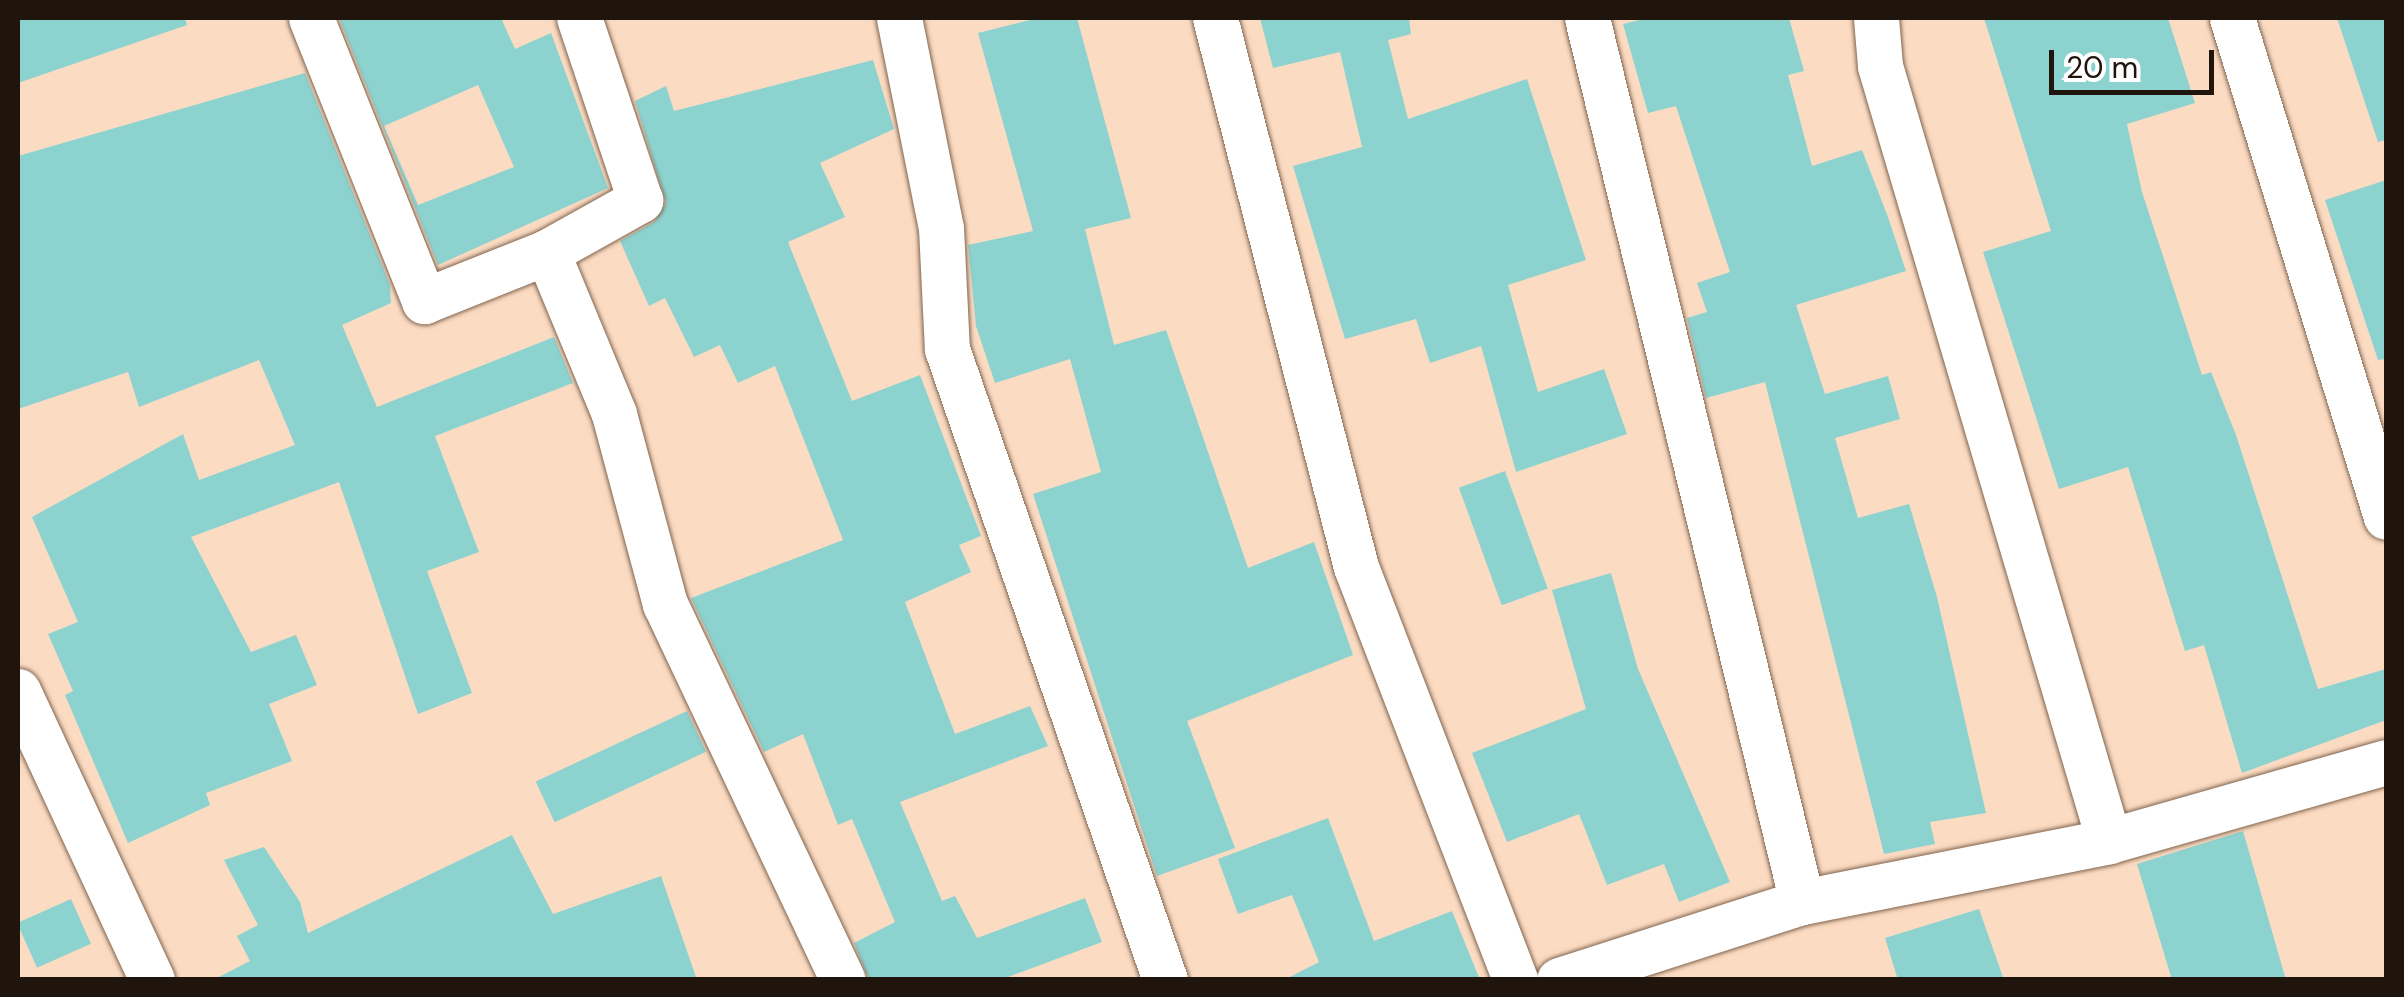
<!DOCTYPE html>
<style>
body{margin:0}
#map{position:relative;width:2404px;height:997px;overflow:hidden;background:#fbdbc2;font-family:"DM Sans",sans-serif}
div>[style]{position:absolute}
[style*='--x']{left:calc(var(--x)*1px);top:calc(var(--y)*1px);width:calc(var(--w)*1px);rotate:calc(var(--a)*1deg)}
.building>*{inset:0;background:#8cd3d0;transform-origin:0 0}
.roads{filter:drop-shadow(0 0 2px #80644e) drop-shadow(0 0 2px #80644e)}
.minor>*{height:45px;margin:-22.5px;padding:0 22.5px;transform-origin:22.5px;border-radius:22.5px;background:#fff}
span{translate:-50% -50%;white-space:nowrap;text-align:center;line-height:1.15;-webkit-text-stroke:8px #fff;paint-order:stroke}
.frame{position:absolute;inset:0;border:20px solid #20150c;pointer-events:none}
.scale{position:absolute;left:2049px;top:50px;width:165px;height:45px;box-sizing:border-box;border:5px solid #20150c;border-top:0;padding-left:12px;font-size:30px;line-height:35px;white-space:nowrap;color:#20150c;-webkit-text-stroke:8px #fff;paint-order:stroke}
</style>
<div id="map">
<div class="building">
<div style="clip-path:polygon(18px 18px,185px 18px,187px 25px,18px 83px)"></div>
<div style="clip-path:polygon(evenodd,339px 18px,501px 18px,515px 49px,551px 33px,608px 188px,438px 265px,339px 18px,478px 85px,514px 167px,418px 205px,384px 126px,478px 85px)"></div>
<div style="clip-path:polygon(1038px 18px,1077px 18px,1131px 218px,1085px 229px,1114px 345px,1166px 330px,1248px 568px,1314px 542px,1353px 655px,1187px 721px,1235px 848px,1157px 876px,1033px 494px,1101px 472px,1070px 359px,995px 383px,976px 326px,968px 245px,1033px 231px,978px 33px)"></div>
<div style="clip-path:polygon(1260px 18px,1409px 18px,1411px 34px,1388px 40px,1408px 119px,1527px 79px,1586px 260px,1508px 285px,1538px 392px,1604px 369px,1627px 434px,1516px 472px,1481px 346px,1430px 363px,1416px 319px,1345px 339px,1293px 166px,1362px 147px,1340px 52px,1273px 68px)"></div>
<div style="clip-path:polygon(1647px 18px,1789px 18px,1804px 71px,1788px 75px,1812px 166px,1862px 150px,1888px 217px,1906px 271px,1796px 305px,1825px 394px,1888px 376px,1900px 419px,1835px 438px,1858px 518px,1909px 504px,1937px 597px,1986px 813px,1930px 822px,1935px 844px,1884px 854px,1765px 382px,1706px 398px,1687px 318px,1707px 312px,1697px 283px,1730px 272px,1676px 106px,1648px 113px,1623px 24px)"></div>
<div style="clip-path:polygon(1984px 18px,2168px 18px,2195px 103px,2127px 124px,2142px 192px,2202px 375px,2211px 372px,2236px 435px,2318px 689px,2386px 669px,2386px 720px,2242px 773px,2204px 645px,2185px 651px,2128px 467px,2059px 489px,1983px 252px,2051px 231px)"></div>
<div style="clip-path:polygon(2337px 18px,2386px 18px,2386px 140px,2378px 142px)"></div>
<div style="clip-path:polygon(873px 60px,894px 129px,820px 163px,845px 217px,788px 242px,852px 401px,920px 375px,981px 536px,959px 545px,971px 572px,905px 602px,955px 734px,1030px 706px,1048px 746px,900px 802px,942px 901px,955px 896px,977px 938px,1085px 898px,1102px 942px,1000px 980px,869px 980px,854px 943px,895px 922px,852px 819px,838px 825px,803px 734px,764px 752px,691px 598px,843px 540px,775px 366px,738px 383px,720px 345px,694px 357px,665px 298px,649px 306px,620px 241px,654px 222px,666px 203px,635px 101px,666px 86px,674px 111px)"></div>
<div style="clip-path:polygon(305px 73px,390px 285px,391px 303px,342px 325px,377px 407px,554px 337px,573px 383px,435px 436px,479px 552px,427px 571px,472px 693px,418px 714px,339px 482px,191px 537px,251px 652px,296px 635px,317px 685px,269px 704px,292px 761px,206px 793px,210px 805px,128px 843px,65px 695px,73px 691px,48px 634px,78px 622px,32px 517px,183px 434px,199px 480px,295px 445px,259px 360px,139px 407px,128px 372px,18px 409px,18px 156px)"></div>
<div style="clip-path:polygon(2386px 180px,2386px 359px,2378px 360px,2325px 200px)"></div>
<div style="left:1505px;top:471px;width:125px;height:49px;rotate:70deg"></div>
<div style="clip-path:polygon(1611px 573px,1638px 669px,1730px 882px,1679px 902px,1664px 864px,1607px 885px,1579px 814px,1507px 842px,1472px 753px,1586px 709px,1552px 590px)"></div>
<div style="left:687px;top:711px;width:45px;height:167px;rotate:65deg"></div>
<div style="clip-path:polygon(1328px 818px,1374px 941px,1452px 911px,1480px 980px,1284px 980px,1319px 962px,1292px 895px,1238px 914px,1218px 859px)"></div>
<div style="clip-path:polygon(2243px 831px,2286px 980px,2172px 980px,2137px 864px)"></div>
<div style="clip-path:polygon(512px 835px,553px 914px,661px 876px,697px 980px,213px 980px,250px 961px,237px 936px,258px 925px,224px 860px,264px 847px,300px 902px,308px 933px)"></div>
<div style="left:71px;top:899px;width:49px;height:59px;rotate:66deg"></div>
<div style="clip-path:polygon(1979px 909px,2004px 980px,1898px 980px,1885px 938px)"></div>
</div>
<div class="roads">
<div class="minor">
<div style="--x:311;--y:18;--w:305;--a:68.2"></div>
<div style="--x:424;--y:301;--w:132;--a:-21.7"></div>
<div style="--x:547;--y:252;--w:107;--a:-29.2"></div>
<div style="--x:640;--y:200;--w:192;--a:-108.5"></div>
<div style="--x:899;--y:18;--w:214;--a:78.7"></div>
<div style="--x:941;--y:228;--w:121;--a:87.2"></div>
<div style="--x:947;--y:349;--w:668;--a:70.94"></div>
<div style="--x:1215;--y:18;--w:567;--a:75.6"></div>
<div style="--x:1356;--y:567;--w:443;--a:68.9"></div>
<div style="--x:1587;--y:18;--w:910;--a:76.33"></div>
<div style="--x:1876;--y:18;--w:48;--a:85.2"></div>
<div style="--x:1880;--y:66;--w:808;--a:73.54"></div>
<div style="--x:2232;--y:18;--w:522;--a:72.85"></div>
<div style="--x:547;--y:252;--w:175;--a:67.5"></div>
<div style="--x:614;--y:414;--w:197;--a:75"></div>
<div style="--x:665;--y:604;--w:416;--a:64.7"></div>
<div style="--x:18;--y:691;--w:319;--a:65.1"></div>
<div style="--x:1559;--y:980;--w:255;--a:-17.8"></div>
<div style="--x:1802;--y:902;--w:313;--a:-11.2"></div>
<div style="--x:2109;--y:841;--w:288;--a:-15.9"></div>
</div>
</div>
<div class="frame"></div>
<div class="scale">20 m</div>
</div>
